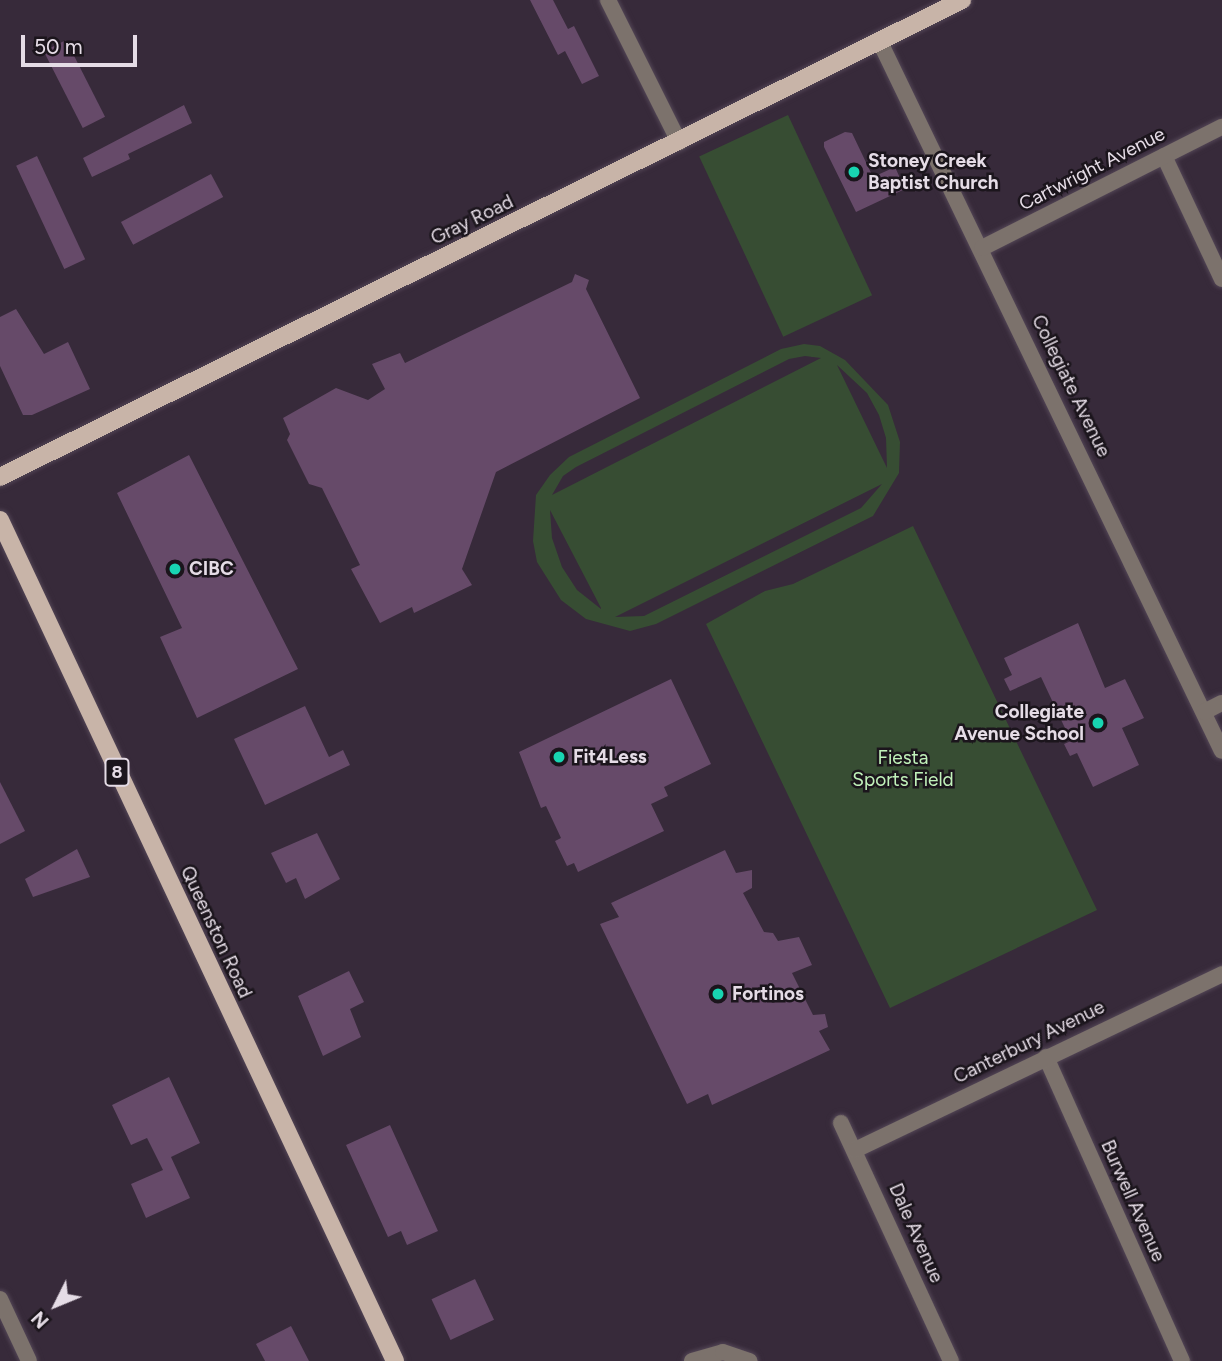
<!DOCTYPE html>
<style>
body{margin:0}
#map{position:relative;width:1222px;height:1361px;overflow:hidden;background:#372a3a;font-family:Figtree,sans-serif}
div>[style]{position:absolute}
[style*='--x']{left:calc(var(--x)*1px);top:calc(var(--y)*1px);width:calc(var(--w)*1px);rotate:calc(var(--a)*1deg)}
.green>*{inset:0;background:#374d33;transform-origin:0 0}
.building>*{inset:0;background:#664a69;transform-origin:0 0}
.roads{filter:drop-shadow(0 0 2px #534656) drop-shadow(0 0 2px #534656)}
.minor>*{height:16px;margin:-8px;padding:0 8px;transform-origin:8px;border-radius:8px;background:#7c726c}
.major>*{height:18px;margin:-9px;padding:0 9px;transform-origin:9px;border-radius:9px;background:#c8b4a8}
.dots>*{width:19px;height:19px;translate:-50% -50%;box-sizing:border-box;border:4px solid #1b151c;border-radius:50%}
span{translate:-50% -50%;white-space:nowrap;text-align:center;line-height:1.15;-webkit-text-stroke:5px #1b151c;paint-order:stroke}
.shield-label span{padding:2px 5px;background:#1b151c;border:2px solid;border-radius:5px;-webkit-text-stroke-width:0}
.shield-label{font-size:18px;color:#e5dce6;font-weight:700}
.poi-label{font-size:19px;color:#e5dce6;font-weight:700}
.left{translate:0 -50%;text-align:left}
.right{translate:-100% -50%;text-align:right}
.street-label{font-size:19px;color:#e5dce6}
.park-label{font-size:19px;color:#c1f2ba}
.north{position:absolute;left:21px;top:1270px;width:70px;height:70px;-webkit-text-stroke:5px #1b151c;paint-order:stroke;rotate:227deg;font-size:19px;font-weight:700;line-height:28px;text-align:center;color:#e5dce6}
.north::after{content:'';display:block;margin:auto;width:24px;height:32px;background:#e5dce6;clip-path:polygon(50% 0,100% 100%,50% 72%,0 100%)}
.scale{position:absolute;left:21px;top:35px;width:116px;height:32px;box-sizing:border-box;border:4px solid #e5dce6;border-top:0;padding-left:9px;font-size:21px;line-height:24px;white-space:nowrap;color:#e5dce6;-webkit-text-stroke:5px #1b151c;paint-order:stroke}
</style>
<div id="map">
<div class="green">
<div style="left:788px;top:115px;width:199px;height:98px;rotate:65deg"></div>
<div style="clip-path:polygon(evenodd,804px 344px,820px 346px,845px 360px,888px 405px,900px 442px,899px 473px,873px 516px,656px 624px,630px 631px,586px 619px,561px 600px,537px 562px,533px 541px,536px 495px,550px 475px,569px 457px,781px 349px,804px 344px,805px 356px,821px 358px,552px 495px,563px 476px,576px 467px,789px 359px,805px 356px,804px 344px,837px 365px,867px 393px,879px 415px,886px 438px,887px 468px,837px 365px,804px 344px,882px 484px,861px 508px,644px 616px,615px 617px,882px 484px,804px 344px,550px 510px,601px 608px,601px 609px,577px 590px,562px 567px,552px 538px,550px 510px)"></div>
<div style="clip-path:polygon(913px 526px,1097px 910px,890px 1008px,706px 624px,765px 591px,793px 584px)"></div>
</div>
<div class="building">
<div style="clip-path:polygon(530px 0,553px 0,568px 29px,574px 26px,599px 76px,582px 84px,565px 51px,558px 55px)"></div>
<div style="left:66px;top:40px;width:86px;height:25px;rotate:63deg"></div>
<div style="clip-path:polygon(184px 105px,192px 123px,128px 154px,130px 159px,92px 177px,83px 158px)"></div>
<div style="clip-path:polygon(845px 132px,852px 133px,873px 177px,895px 167px,905px 189px,856px 212px,824px 147px,824px 142px)"></div>
<div style="left:37px;top:156px;width:114px;height:23px;rotate:65deg"></div>
<div style="left:211px;top:174px;width:26px;height:102px;rotate:62deg"></div>
<div style="clip-path:polygon(575px 274px,589px 280px,586px 289px,640px 398px,496px 472px,462px 569px,472px 585px,414px 613px,412px 607px,380px 623px,351px 569px,360px 565px,322px 488px,309px 484px,287px 440px,290px 434px,283px 418px,336px 388px,368px 400px,385px 389px,372px 364px,400px 353px,405px 363px,572px 282px)"></div>
<div style="clip-path:polygon(16px 309px,44px 354px,68px 342px,90px 389px,32px 415px,23px 415px,0 366px,0 317px)"></div>
<div style="clip-path:polygon(189px 455px,298px 669px,197px 718px,160px 637px,182px 628px,117px 493px)"></div>
<div style="clip-path:polygon(1078px 623px,1105px 688px,1125px 679px,1144px 718px,1122px 728px,1139px 765px,1093px 787px,1077px 753px,1070px 756px,1064px 744px,1071px 741px,1041px 677px,1010px 691px,1004px 679px,1012px 675px,1004px 658px)"></div>
<div style="clip-path:polygon(671px 679px,711px 764px,664px 787px,668px 796px,651px 804px,664px 831px,578px 872px,574px 863px,567px 866px,555px 841px,561px 838px,546px 806px,541px 808px,519px 752px)"></div>
<div style="clip-path:polygon(305px 706px,329px 757px,343px 750px,350px 765px,265px 805px,234px 739px)"></div>
<div style="clip-path:polygon(0 782px,25px 831px,0 844px)"></div>
<div style="clip-path:polygon(317px 833px,340px 879px,305px 899px,296px 878px,286px 883px,271px 853px)"></div>
<div style="clip-path:polygon(77px 849px,90px 877px,33px 897px,25px 879px)"></div>
<div style="clip-path:polygon(725px 850px,736px 873px,752px 870px,752px 888px,743px 893px,764px 932px,773px 933px,778px 941px,799px 937px,812px 965px,792px 973px,813px 1015px,825px 1014px,828px 1027px,819px 1031px,830px 1050px,712px 1105px,708px 1094px,687px 1104px,600px 924px,619px 917px,611px 903px)"></div>
<div style="clip-path:polygon(349px 971px,364px 1002px,350px 1009px,361px 1037px,323px 1056px,298px 996px)"></div>
<div style="clip-path:polygon(169px 1077px,200px 1143px,171px 1157px,190px 1198px,146px 1218px,131px 1184px,163px 1170px,147px 1138px,131px 1145px,112px 1105px)"></div>
<div style="clip-path:polygon(390px 1125px,438px 1231px,407px 1245px,401px 1231px,388px 1237px,346px 1145px)"></div>
<div style="left:475px;top:1279px;width:45px;height:48px;rotate:65deg"></div>
<div style="clip-path:polygon(291px 1326px,309px 1361px,265px 1361px,256px 1344px)"></div>
</div>
<div class="roads">
<div class="minor">
<div style="--x:608;--y:0;--w:159;--a:63.4"></div>
<div style="--x:879;--y:40;--w:789;--a:64.25"></div>
<div style="--x:1164;--y:156;--w:136;--a:64.8"></div>
<div style="--x:982;--y:248;--w:269;--a:-26.8"></div>
<div style="--x:1204;--y:712;--w:20;--a:-27"></div>
<div style="--x:1046;--y:1057;--w:333;--a:65.9"></div>
<div style="--x:841;--y:1123;--w:262;--a:65.2"></div>
<div style="--x:855;--y:1150;--w:407;--a:-25.6"></div>
<div style="--x:0;--y:1299;--w:68;--a:64.9"></div>
<div style="--x:692;--y:1361;--w:32;--a:-16"></div>
<div style="--x:723;--y:1352;--w:28;--a:19"></div>
</div>
<div class="major">
<div style="--x:0;--y:477;--w:1074;--a:-26.37"></div>
<div style="--x:0;--y:520;--w:929;--a:64.84"></div>
</div>
</div>
<div class="dots">
<div style="left:854px;top:172px;background:#18d5b2"></div>
<div style="left:175px;top:569px;background:#18d5b2"></div>
<div style="left:1098px;top:723px;background:#18d5b2"></div>
<div style="left:559px;top:757px;background:#18d5b2"></div>
<div style="left:718px;top:994px;background:#18d5b2"></div>
</div>
<div class="shield-label">
<span style="left:117px;top:772px">8</span>
</div>
<div class="poi-label">
<span class="left" style="left:868px;top:172px">Stoney Creek<br>Baptist Church</span>
<span class="left" style="left:189px;top:569px">CIBC</span>
<span class="right" style="left:1084px;top:723px">Collegiate<br>Avenue School</span>
<span class="left" style="left:573px;top:757px">Fit4Less</span>
<span class="left" style="left:732px;top:994px">Fortinos</span>
</div>
<div class="street-label">
<span style="left:1092px;top:169px;rotate:-27deg">Cartwright Avenue</span>
<span style="left:472px;top:220px;rotate:-26deg">Gray Road</span>
<span style="left:1071px;top:386px;rotate:64deg">Collegiate Avenue</span>
<span style="left:216px;top:932px;rotate:65deg">Queenston Road</span>
<span style="left:1029px;top:1042px;rotate:-26deg">Canterbury Avenue</span>
<span style="left:1133px;top:1201px;rotate:66deg">Burwell Avenue</span>
<span style="left:916px;top:1233px;rotate:66deg">Dale Avenue</span>
</div>
<div class="park-label">
<span style="left:903px;top:769px">Fiesta<br>Sports Field</span>
</div>
<div class="north">N</div>
<div class="scale">50 m</div>
</div>
